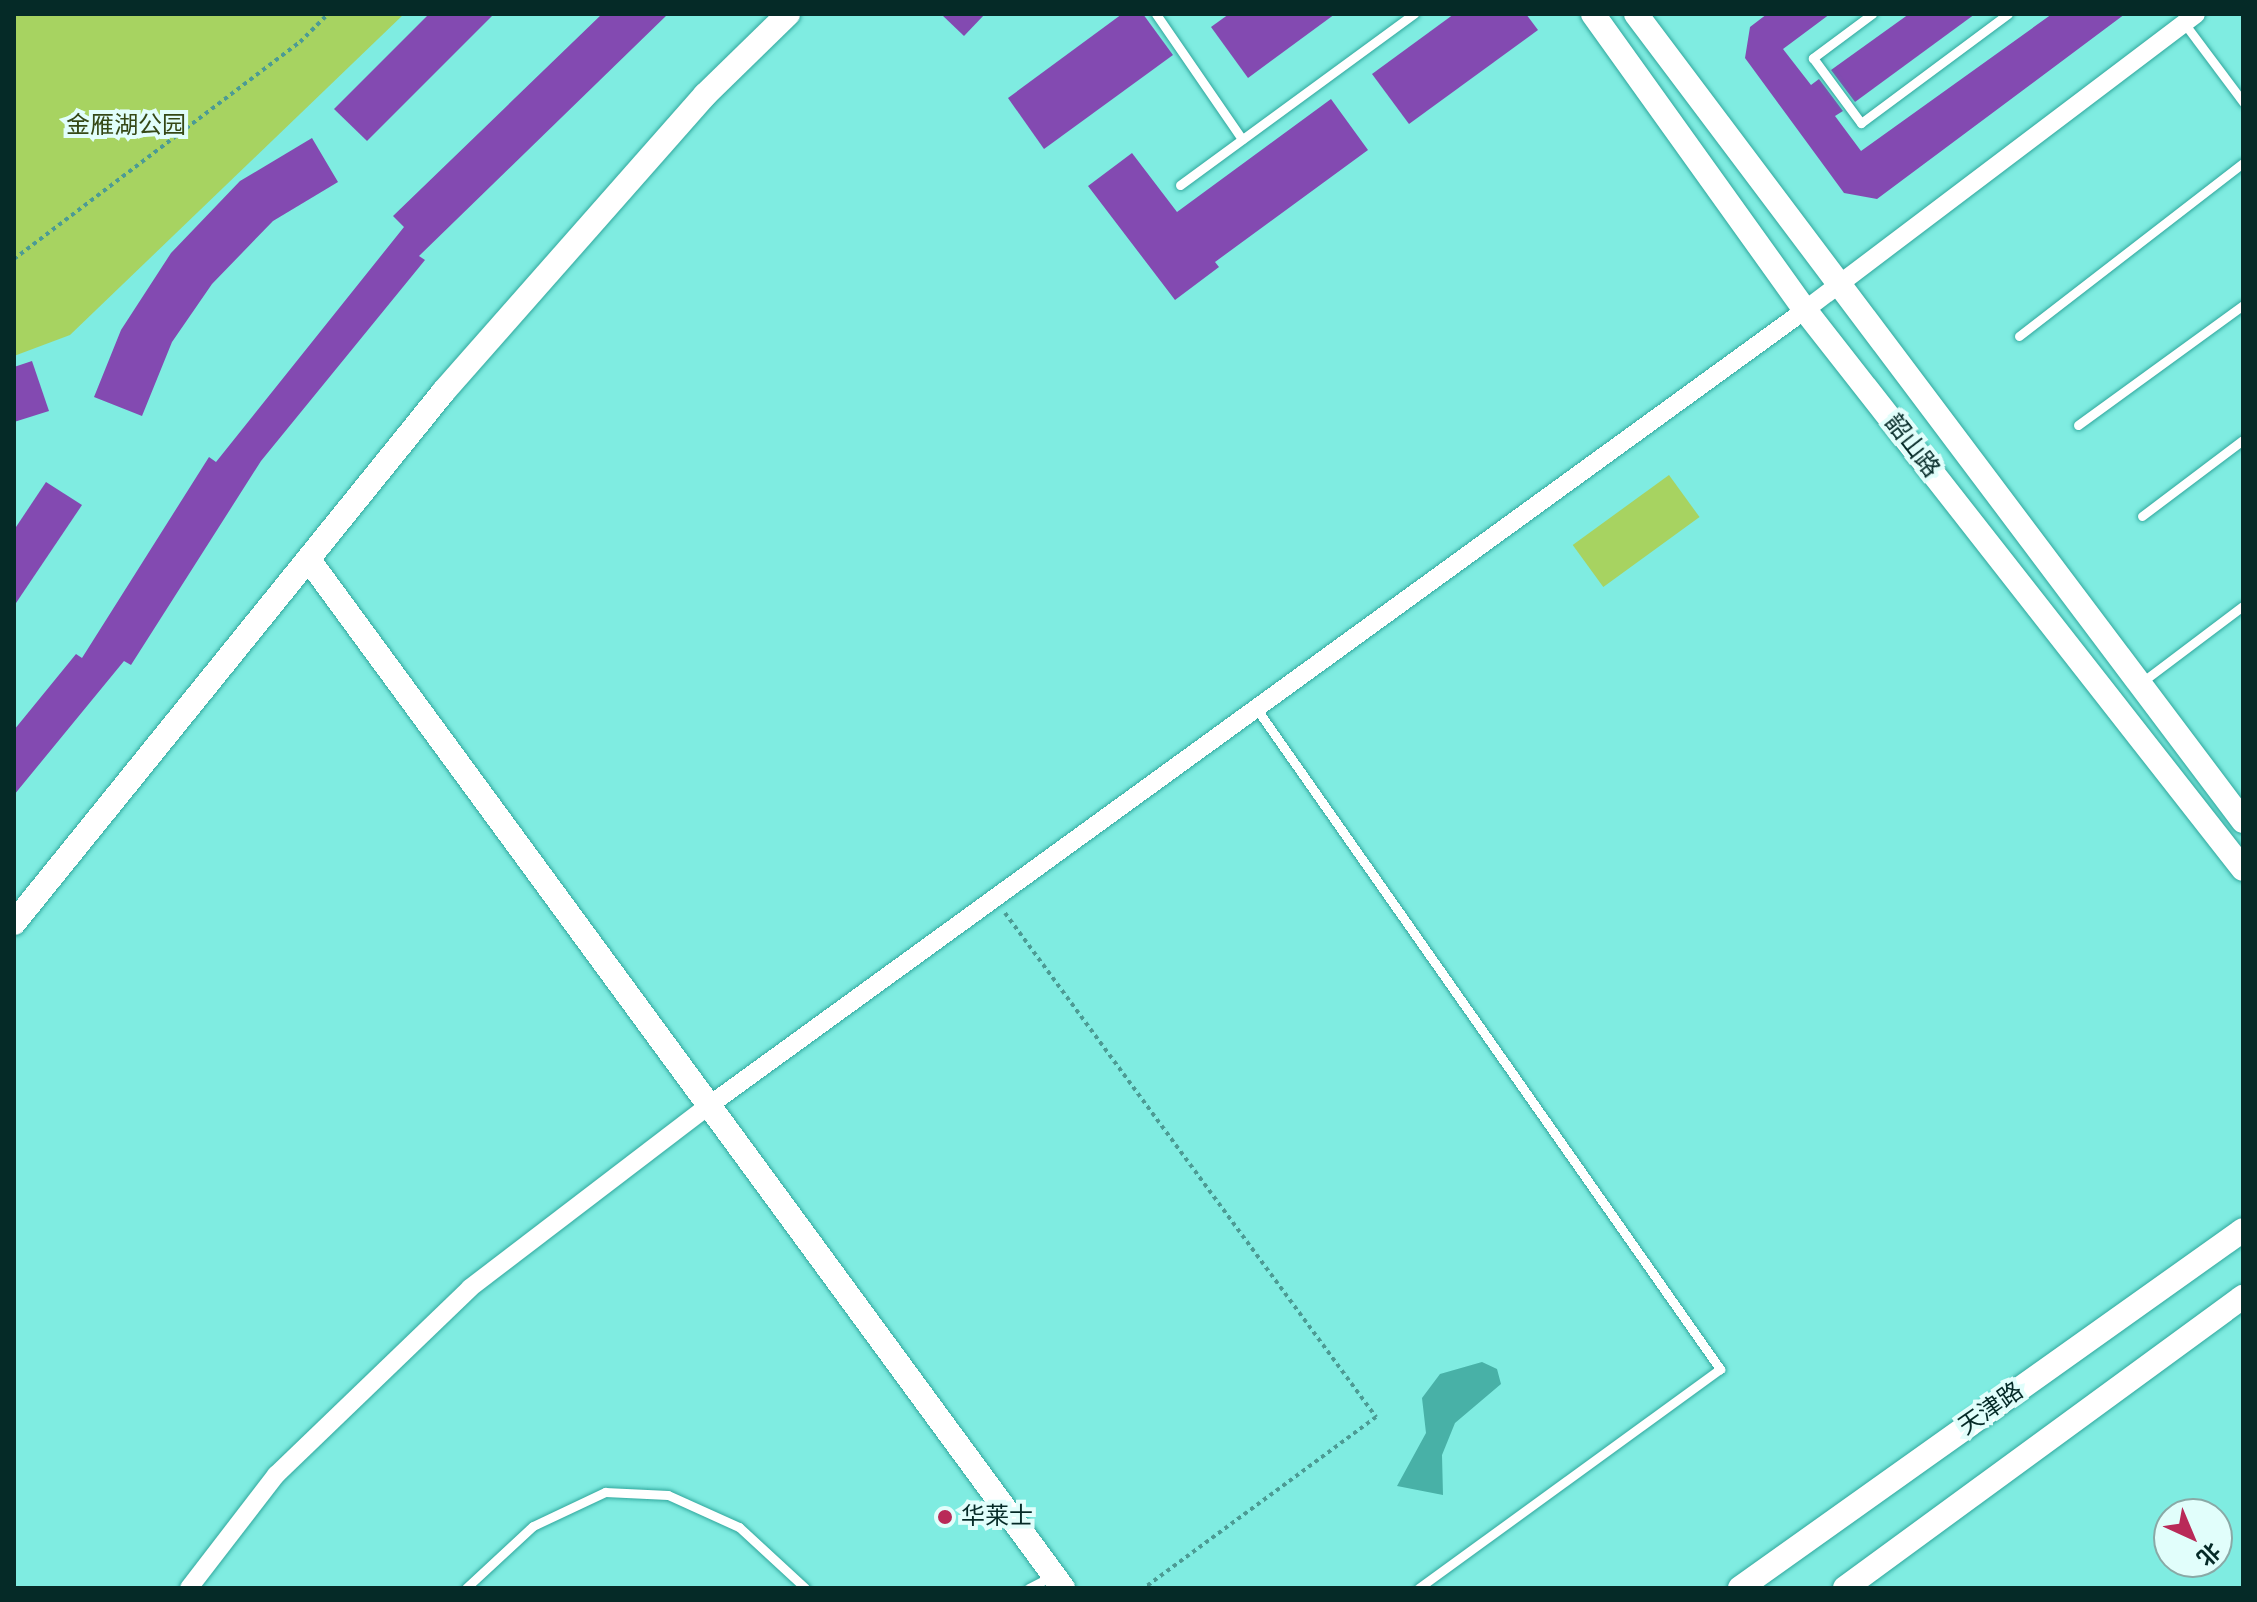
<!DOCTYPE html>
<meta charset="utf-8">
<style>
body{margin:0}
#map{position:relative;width:2257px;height:1602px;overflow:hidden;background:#7fece1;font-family:Roboto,"Noto Sans SC",sans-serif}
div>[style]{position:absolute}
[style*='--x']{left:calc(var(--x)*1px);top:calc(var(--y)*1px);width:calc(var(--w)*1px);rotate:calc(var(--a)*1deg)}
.green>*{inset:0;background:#a7d361;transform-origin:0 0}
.water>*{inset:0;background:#48b1a7}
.building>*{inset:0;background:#834ab1}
.path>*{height:4px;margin-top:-2px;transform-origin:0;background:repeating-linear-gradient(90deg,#4c9b94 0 4px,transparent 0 8px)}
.roads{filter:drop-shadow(0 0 2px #31a79d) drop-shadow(0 0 2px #31a79d)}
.lane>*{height:9px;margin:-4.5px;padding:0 4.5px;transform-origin:4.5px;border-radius:4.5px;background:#fff}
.street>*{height:18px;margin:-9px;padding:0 9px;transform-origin:9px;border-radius:9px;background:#fff}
.secondary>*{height:24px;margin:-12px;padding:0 12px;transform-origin:12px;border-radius:12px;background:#fff}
.dots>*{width:22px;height:22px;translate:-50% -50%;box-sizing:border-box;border:4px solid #e1fefb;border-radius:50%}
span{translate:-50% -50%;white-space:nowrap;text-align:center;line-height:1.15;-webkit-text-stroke:8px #e1fefb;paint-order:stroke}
.park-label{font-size:24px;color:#354816}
.street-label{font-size:24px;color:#052a27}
.poi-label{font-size:24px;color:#052a27}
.left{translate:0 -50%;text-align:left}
.frame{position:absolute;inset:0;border:16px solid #052a27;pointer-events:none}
.north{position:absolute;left:2153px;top:1498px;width:80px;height:80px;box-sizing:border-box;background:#e1fefb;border:2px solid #89a9a6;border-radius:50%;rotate:136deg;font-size:22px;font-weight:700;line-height:32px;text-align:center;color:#052a27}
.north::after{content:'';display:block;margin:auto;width:28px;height:36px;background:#b92a58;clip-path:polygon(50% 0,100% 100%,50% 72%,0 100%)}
</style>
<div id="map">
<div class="green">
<div style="clip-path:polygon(14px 14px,404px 14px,70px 335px,14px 356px)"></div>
<div style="left:1669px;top:475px;width:52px;height:119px;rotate:54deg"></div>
</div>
<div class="water">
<div style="clip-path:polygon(1482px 1362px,1497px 1369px,1501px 1384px,1455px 1423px,1442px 1455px,1443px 1495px,1397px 1486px,1426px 1433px,1422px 1398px,1440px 1374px)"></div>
</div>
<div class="building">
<div style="clip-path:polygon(429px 14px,494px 14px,367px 141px,334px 109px)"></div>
<div style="clip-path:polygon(602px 14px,668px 14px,419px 256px,425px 260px,261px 461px,131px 665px,124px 661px,14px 795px,14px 730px,76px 654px,82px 658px,209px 457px,216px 462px,404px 227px,393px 216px)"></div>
<div style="clip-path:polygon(941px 14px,985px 14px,964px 36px)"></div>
<div style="clip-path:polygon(1122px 14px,1143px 14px,1173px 55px,1044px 149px,1008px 98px)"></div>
<div style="clip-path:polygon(1229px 14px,1335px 14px,1248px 78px,1211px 27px)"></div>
<div style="clip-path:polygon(1454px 14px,1526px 14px,1538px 30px,1409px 124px,1372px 74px)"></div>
<div style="clip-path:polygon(1767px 14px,1830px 14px,1783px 49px,1811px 85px,1819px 79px,1843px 111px,1835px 116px,1861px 151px,2052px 14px,2125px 14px,1877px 199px,1844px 193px,1745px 58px,1750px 27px)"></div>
<div style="clip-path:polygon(1909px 14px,1975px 14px,1855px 102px,1831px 70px)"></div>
<div style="clip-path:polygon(1331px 99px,1368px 150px,1215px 262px,1219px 267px,1175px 300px,1088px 186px,1132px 153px,1177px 212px)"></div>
<div style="clip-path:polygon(312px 138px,338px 182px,273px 221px,212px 284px,172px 342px,142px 416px,94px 397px,121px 330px,171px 253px,240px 181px)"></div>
<div style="clip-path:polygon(32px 361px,49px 411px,14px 422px,14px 367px)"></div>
<div style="clip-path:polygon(46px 482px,82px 505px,14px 606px,14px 530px)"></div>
</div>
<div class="path">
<div style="--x:14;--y:259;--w:359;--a:-37.2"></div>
<div style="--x:300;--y:42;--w:40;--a:-45"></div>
<div style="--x:1005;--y:913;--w:626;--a:53.64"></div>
<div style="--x:1376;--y:1417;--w:288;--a:143.6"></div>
</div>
<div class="roads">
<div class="lane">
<div style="--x:1156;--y:14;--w:152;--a:55.5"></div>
<div style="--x:1872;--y:14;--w:74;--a:143.3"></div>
<div style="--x:1813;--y:58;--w:81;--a:53.6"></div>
<div style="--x:1861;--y:123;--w:183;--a:-36.6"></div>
<div style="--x:2184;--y:23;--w:99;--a:53.2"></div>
<div style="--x:1180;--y:185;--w:290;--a:-36.2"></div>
<div style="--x:2019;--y:336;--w:283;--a:-37.7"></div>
<div style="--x:2078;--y:425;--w:204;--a:-36"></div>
<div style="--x:2142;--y:516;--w:126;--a:-37"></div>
<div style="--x:2142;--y:682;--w:126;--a:-37"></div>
<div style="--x:1256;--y:708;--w:808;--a:54.93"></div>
<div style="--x:1720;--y:1369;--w:372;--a:144"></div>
<div style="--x:466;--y:1588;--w:91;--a:-42.8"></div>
<div style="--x:533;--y:1526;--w:80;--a:-25.3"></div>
<div style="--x:605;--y:1492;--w:63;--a:2.7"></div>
<div style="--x:668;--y:1495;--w:78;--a:24.3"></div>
<div style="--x:739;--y:1527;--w:90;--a:42.7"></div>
<div style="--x:1029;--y:1588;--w:25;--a:-27"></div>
</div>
<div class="street">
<div style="--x:189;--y:1588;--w:143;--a:-52.4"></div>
<div style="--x:276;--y:1475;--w:269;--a:-43.9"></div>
<div style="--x:470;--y:1288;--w:303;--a:-37.4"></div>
<div style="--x:711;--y:1104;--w:1352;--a:-35.97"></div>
<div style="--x:1805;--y:310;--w:490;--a:-37.1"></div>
</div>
<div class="secondary">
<div style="--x:1593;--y:14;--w:364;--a:54.4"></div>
<div style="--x:1805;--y:310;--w:710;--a:51.92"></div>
<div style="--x:1636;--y:14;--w:1010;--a:53.05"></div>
<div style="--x:309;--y:560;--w:1275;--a:53.74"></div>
<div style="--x:14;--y:923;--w:684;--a:-51.05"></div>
<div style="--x:444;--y:391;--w:395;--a:-48.6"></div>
<div style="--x:705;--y:95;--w:116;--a:-44.3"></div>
<div style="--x:1740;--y:1588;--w:617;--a:-35.44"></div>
<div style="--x:1845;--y:1588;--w:493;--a:-36.2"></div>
</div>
</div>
<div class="dots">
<div style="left:945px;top:1517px;background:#b92a58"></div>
</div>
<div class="park-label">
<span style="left:126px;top:126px">金雁湖公园</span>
</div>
<div class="street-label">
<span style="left:1912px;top:446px;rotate:52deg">韶山路</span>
<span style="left:1991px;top:1409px;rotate:-35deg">天津路</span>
</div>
<div class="poi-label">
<span class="left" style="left:961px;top:1517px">华莱士</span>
</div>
<div class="frame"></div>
<div class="north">北</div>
</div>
